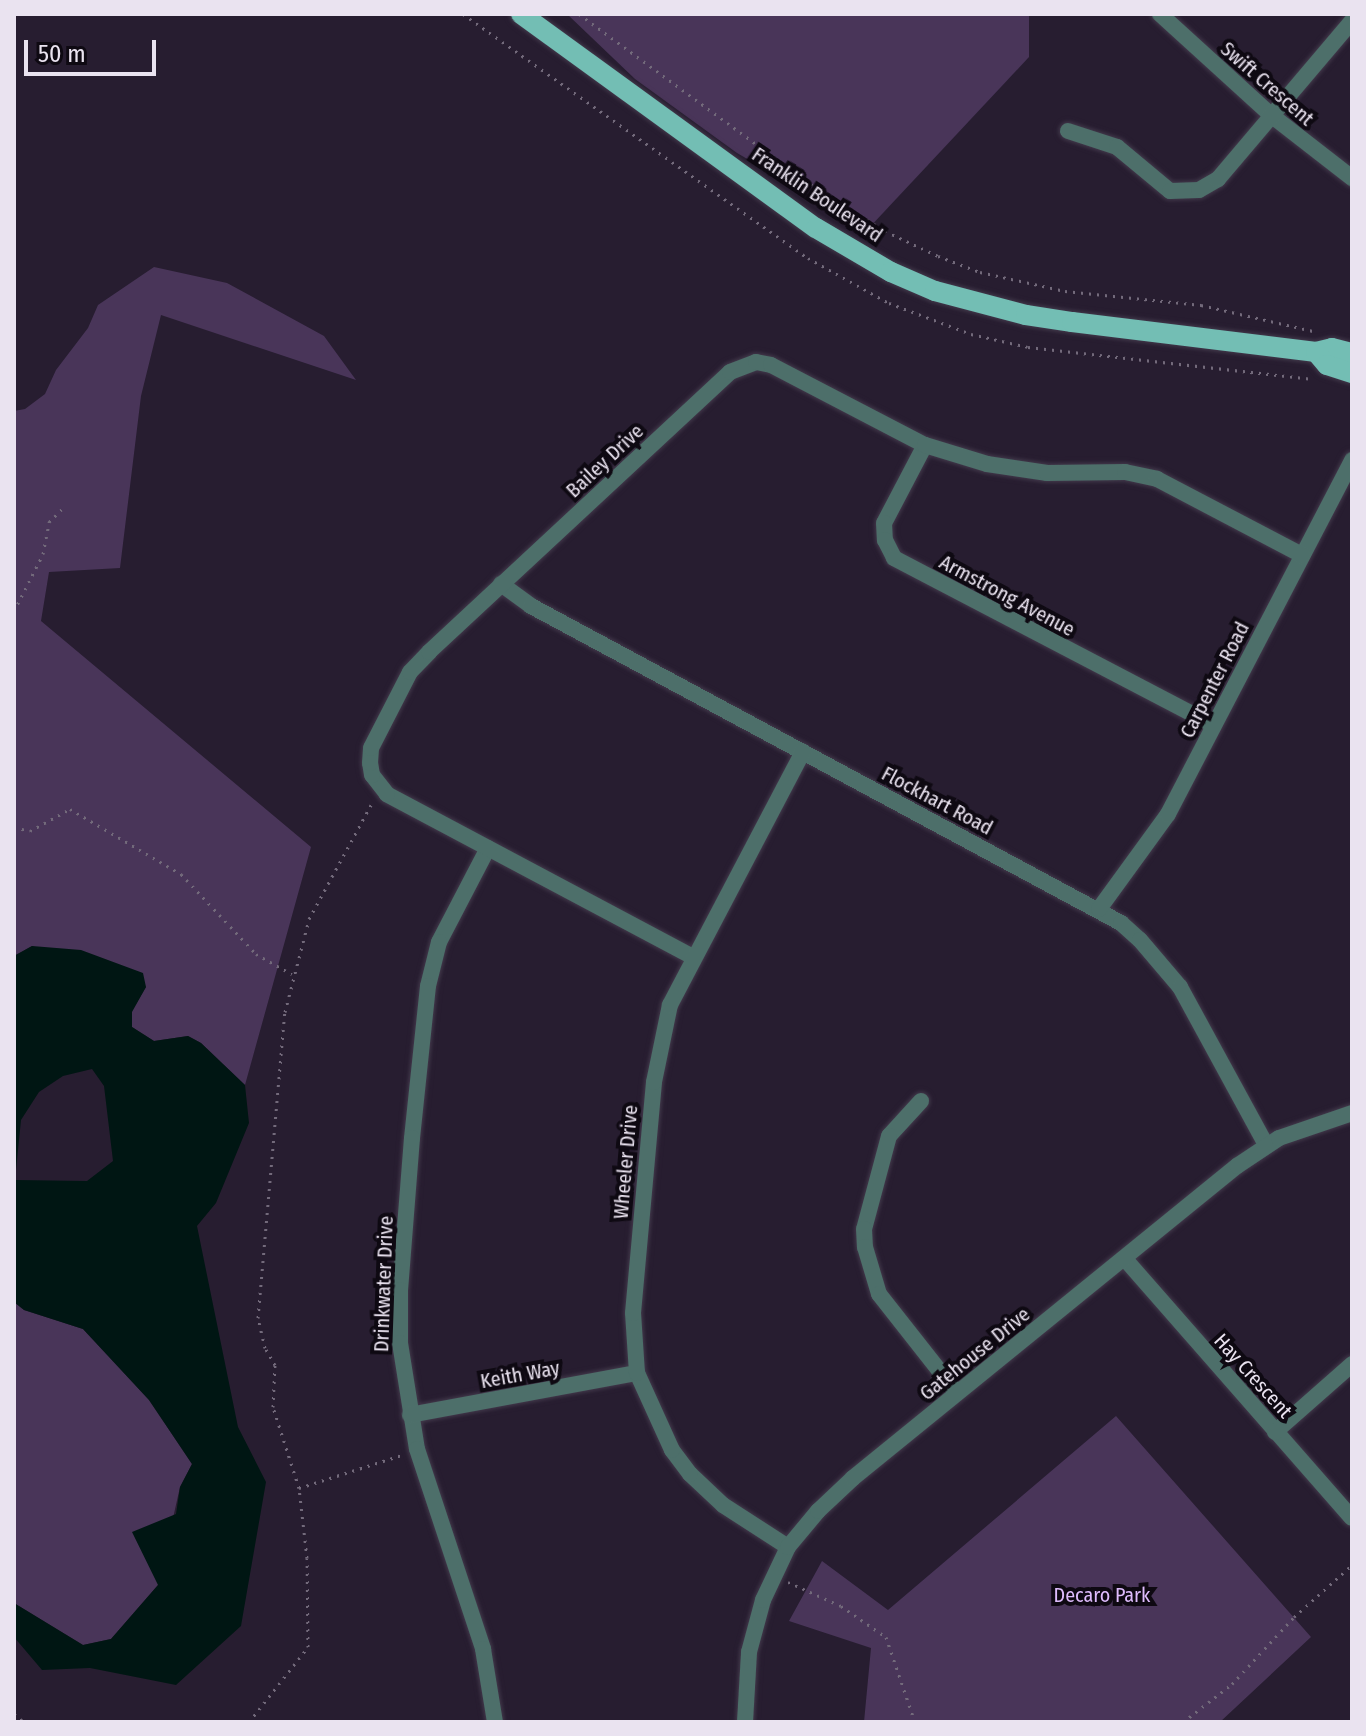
<!DOCTYPE html>
<style>
body{margin:0}
#map{position:relative;width:1366px;height:1736px;overflow:hidden;background:#271d30;font-family:"Fira Sans Condensed",sans-serif}
div>[style]{position:absolute}
[style*='--x']{left:calc(var(--x)*1px);top:calc(var(--y)*1px);width:calc(var(--w)*1px);rotate:calc(var(--a)*1deg)}
.green>*{inset:0;background:#493559}
.water>*{inset:0;background:#001613}
.path>*{height:3px;margin-top:-1.5px;transform-origin:0;background:repeating-linear-gradient(90deg,#736a7b 0 2px,transparent 0 8px)}
.roads{filter:drop-shadow(0 0 2px #42394b) drop-shadow(0 0 2px #42394b)}
.minor>*{height:16px;margin:-8px;padding:0 8px;transform-origin:8px;border-radius:8px;background:#4d6f6a}
.major>*{height:20px;margin:-10px;padding:0 10px;transform-origin:10px;border-radius:10px;background:#73beb4}
span{translate:-50% -50%;white-space:nowrap;text-align:center;line-height:1.15;-webkit-text-stroke:8px #0e0912;paint-order:stroke}
.street-label{font-size:20px;color:#eae3f0}
.park-label{font-size:20px;color:#debbfc}
.frame{position:absolute;inset:0;border:16px solid #eae3f0;pointer-events:none}
.scale{position:absolute;left:24px;top:40px;width:132px;height:36px;box-sizing:border-box;border:4px solid #eae3f0;border-top:0;padding-left:10px;font-size:24px;line-height:28px;white-space:nowrap;color:#eae3f0;-webkit-text-stroke:6px #0e0912;paint-order:stroke}
</style>
<div id="map">
<div class="green">
<div style="clip-path:polygon(567px 14px,1029px 14px,1029px 57px,868px 229px,737px 153px,635px 79px)"></div>
<div style="clip-path:polygon(154px 267px,227px 283px,324px 336px,356px 380px,161px 315px,141px 396px,120px 568px,49px 572px,41px 621px,311px 847px,245px 1085px,201px 1043px,188px 1036px,154px 1041px,132px 1027px,131px 1012px,146px 987px,32px 946px,14px 956px,14px 411px,25px 409px,45px 394px,56px 370px,88px 328px,98px 305px)"></div>
<div style="clip-path:polygon(14px 1302px,24px 1310px,83px 1329px,149px 1400px,192px 1464px,180px 1487px,158px 1585px,111px 1639px,83px 1645px,14px 1603px)"></div>
<div style="clip-path:polygon(1116px 1416px,1311px 1637px,1220px 1722px,864px 1722px,871px 1648px,789px 1621px,822px 1561px,888px 1610px)"></div>
</div>
<div class="water">
<div style="clip-path:polygon(evenodd,32px 946px,81px 950px,143px 973px,146px 987px,132px 1012px,132px 1027px,154px 1041px,188px 1036px,201px 1043px,245px 1085px,249px 1123px,216px 1203px,197px 1226px,238px 1427px,266px 1482px,241px 1626px,176px 1685px,90px 1668px,42px 1670px,14px 1637px,14px 1603px,83px 1645px,111px 1639px,158px 1585px,132px 1532px,176px 1514px,180px 1487px,192px 1464px,149px 1400px,83px 1329px,24px 1310px,14px 1302px,14px 956px,32px 946px,92px 1069px,104px 1086px,113px 1161px,87px 1181px,15px 1180px,21px 1120px,39px 1092px,63px 1076px,92px 1069px)"></div>
</div>
<div class="path">
<div style="--x:463;--y:14;--w:423;--a:35.3"></div>
<div style="--x:808;--y:258;--w:93;--a:29.1"></div>
<div style="--x:889;--y:303;--w:88;--a:20.7"></div>
<div style="--x:971;--y:334;--w:58;--a:12.8"></div>
<div style="--x:1028;--y:347;--w:287;--a:6.4"></div>
<div style="--x:579;--y:14;--w:298;--a:36.3"></div>
<div style="--x:819;--y:190;--w:78;--a:31.8"></div>
<div style="--x:885;--y:231;--w:59;--a:25.3"></div>
<div style="--x:938;--y:256;--w:45;--a:20.9"></div>
<div style="--x:980;--y:272;--w:87;--a:12.6"></div>
<div style="--x:1065;--y:291;--w:137;--a:5.9"></div>
<div style="--x:1201;--y:305;--w:115;--a:13.1"></div>
<div style="--x:14;--y:611;--w:64;--a:-63"></div>
<div style="--x:43;--y:554;--w:33;--a:-79"></div>
<div style="--x:49;--y:522;--w:21;--a:-45"></div>
<div style="--x:14;--y:827;--w:16;--a:14"></div>
<div style="--x:30;--y:831;--w:46;--a:-28.8"></div>
<div style="--x:70;--y:809;--w:129;--a:30.4"></div>
<div style="--x:181;--y:874;--w:110;--a:46.8"></div>
<div style="--x:256;--y:954;--w:41;--a:29.1"></div>
<div style="--x:299;--y:1488;--w:108;--a:-17.8"></div>
<div style="--x:788;--y:1582;--w:58;--a:24.4"></div>
<div style="--x:841;--y:1606;--w:55;--a:34.6"></div>
<div style="--x:886;--y:1637;--w:90;--a:71.2"></div>
<div style="--x:14;--y:1714;--w:13;--a:39"></div>
<div style="--x:249;--y:1722;--w:95;--a:-51.8"></div>
<div style="--x:308;--y:1647;--w:89;--a:-90.6"></div>
<div style="--x:307;--y:1558;--w:70;--a:-96.5"></div>
<div style="--x:299;--y:1488;--w:85;--a:-107.8"></div>
<div style="--x:273;--y:1407;--w:42;--a:-87.3"></div>
<div style="--x:275;--y:1365;--w:20;--a:-120"></div>
<div style="--x:265;--y:1348;--w:31;--a:-103"></div>
<div style="--x:258;--y:1318;--w:307;--a:-85"></div>
<div style="--x:285;--y:1012;--w:96;--a:-75.5"></div>
<div style="--x:309;--y:919;--w:130;--a:-61.5"></div>
<div style="--x:1183;--y:1722;--w:62;--a:-37.8"></div>
<div style="--x:1232;--y:1684;--w:91;--a:-47.2"></div>
<div style="--x:1294;--y:1617;--w:78;--a:-41.9"></div>
</div>
<div class="roads">
<div class="minor">
<div style="--x:1160;--y:14;--w:150;--a:42.3"></div>
<div style="--x:1271;--y:115;--w:103;--a:37.9"></div>
<div style="--x:1068;--y:131;--w:52;--a:18.1"></div>
<div style="--x:1117;--y:147;--w:69;--a:39.7"></div>
<div style="--x:1170;--y:191;--w:29;--a:-2"></div>
<div style="--x:1199;--y:190;--w:22;--a:-30"></div>
<div style="--x:1218;--y:179;--w:207;--a:-49.7"></div>
<div style="--x:925;--y:445;--w:88;--a:117.7"></div>
<div style="--x:884;--y:523;--w:17;--a:87"></div>
<div style="--x:885;--y:540;--w:20;--a:63"></div>
<div style="--x:894;--y:558;--w:360;--a:27.6"></div>
<div style="--x:501;--y:584;--w:37;--a:36"></div>
<div style="--x:531;--y:606;--w:670;--a:28.25"></div>
<div style="--x:1121;--y:923;--w:25;--a:42"></div>
<div style="--x:1140;--y:940;--w:62;--a:49.6"></div>
<div style="--x:1180;--y:987;--w:180;--a:61.4"></div>
<div style="--x:488;--y:848;--w:106;--a:117.5"></div>
<div style="--x:439;--y:942;--w:45;--a:104"></div>
<div style="--x:428;--y:986;--w:153;--a:96"></div>
<div style="--x:412;--y:1138;--w:152;--a:94.5"></div>
<div style="--x:400;--y:1290;--w:53;--a:90"></div>
<div style="--x:400;--y:1343;--w:107;--a:80.9"></div>
<div style="--x:417;--y:1449;--w:211;--a:71.7"></div>
<div style="--x:483;--y:1649;--w:74;--a:80.7"></div>
<div style="--x:1099;--y:909;--w:117;--a:-54"></div>
<div style="--x:1168;--y:814;--w:399;--a:-62.5"></div>
<div style="--x:693;--y:957;--w:347;--a:-152"></div>
<div style="--x:387;--y:794;--w:24;--a:-128"></div>
<div style="--x:372;--y:775;--w:12;--a:-99"></div>
<div style="--x:370;--y:763;--w:15;--a:-86"></div>
<div style="--x:371;--y:748;--w:85;--a:-62.8"></div>
<div style="--x:410;--y:672;--w:28;--a:-46"></div>
<div style="--x:429;--y:652;--w:411;--a:-42.9"></div>
<div style="--x:730;--y:372;--w:28;--a:-21"></div>
<div style="--x:756;--y:362;--w:15;--a:11"></div>
<div style="--x:771;--y:365;--w:174;--a:27.5"></div>
<div style="--x:925;--y:445;--w:65;--a:17"></div>
<div style="--x:987;--y:464;--w:61;--a:8.5"></div>
<div style="--x:1047;--y:473;--w:78;--a:-0.7"></div>
<div style="--x:1125;--y:472;--w:33;--a:12"></div>
<div style="--x:1157;--y:479;--w:164;--a:27.7"></div>
<div style="--x:921;--y:1101;--w:47;--a:132.4"></div>
<div style="--x:889;--y:1136;--w:96;--a:105"></div>
<div style="--x:864;--y:1229;--w:18;--a:87"></div>
<div style="--x:865;--y:1247;--w:49;--a:73.4"></div>
<div style="--x:879;--y:1294;--w:126;--a:51.8"></div>
<div style="--x:1125;--y:1259;--w:344;--a:48.8"></div>
<div style="--x:410;--y:1415;--w:231;--a:-10.5"></div>
<div style="--x:1275;--y:1432;--w:103;--a:-41.4"></div>
<div style="--x:788;--y:1547;--w:77;--a:-147.1"></div>
<div style="--x:723;--y:1505;--w:45;--a:-136.8"></div>
<div style="--x:690;--y:1474;--w:30;--a:-127"></div>
<div style="--x:672;--y:1450;--w:85;--a:-114.4"></div>
<div style="--x:637;--y:1373;--w:60;--a:-93.8"></div>
<div style="--x:633;--y:1313;--w:232;--a:-84.8"></div>
<div style="--x:654;--y:1082;--w:79;--a:-78.3"></div>
<div style="--x:670;--y:1005;--w:286;--a:-62.3"></div>
<div style="--x:745;--y:1722;--w:70;--a:-86.7"></div>
<div style="--x:749;--y:1652;--w:54;--a:-74.9"></div>
<div style="--x:763;--y:1600;--w:59;--a:-64.7"></div>
<div style="--x:788;--y:1547;--w:47;--a:-50.2"></div>
<div style="--x:818;--y:1511;--w:48;--a:-43.3"></div>
<div style="--x:853;--y:1478;--w:495;--a:-39.1"></div>
<div style="--x:1237;--y:1166;--w:50;--a:-33.7"></div>
<div style="--x:1279;--y:1138;--w:77;--a:-18.9"></div>
</div>
<div class="major">
<div style="--x:521;--y:14;--w:364;--a:36"></div>
<div style="--x:816;--y:228;--w:87;--a:30.4"></div>
<div style="--x:891;--y:272;--w:48;--a:23.4"></div>
<div style="--x:935;--y:291;--w:94;--a:14.8"></div>
<div style="--x:1026;--y:315;--w:47;--a:8.7"></div>
<div style="--x:1072;--y:322;--w:246;--a:7"></div>
<div style="--x:1316;--y:352;--w:16;--a:-14"></div>
<div style="--x:1332;--y:348;--w:21;--a:14"></div>
<div style="--x:1316;--y:352;--w:17;--a:50"></div>
<div style="--x:1327;--y:365;--w:26;--a:18"></div>
</div>
</div>
<div class="street-label">
<span style="left:1267px;top:84px;rotate:41deg">Swift Crescent</span>
<span style="left:817px;top:195px;rotate:34deg">Franklin Boulevard</span>
<span style="left:605px;top:461px;rotate:-43deg">Bailey Drive</span>
<span style="left:1007px;top:596px;rotate:28deg">Armstrong Avenue</span>
<span style="left:1215px;top:680px;rotate:-63deg">Carpenter Road</span>
<span style="left:937px;top:801px;rotate:28deg">Flockhart Road</span>
<span style="left:626px;top:1162px;rotate:-85deg">Wheeler Drive</span>
<span style="left:384px;top:1284px;rotate:-88deg">Drinkwater Drive</span>
<span style="left:975px;top:1354px;rotate:-39deg">Gatehouse Drive</span>
<span style="left:520px;top:1375px;rotate:-10deg">Keith Way</span>
<span style="left:1253px;top:1376px;rotate:48deg">Hay Crescent</span>
</div>
<div class="park-label">
<span style="left:1102px;top:1595px">Decaro Park</span>
</div>
<div class="frame"></div>
<div class="scale">50 m</div>
</div>
